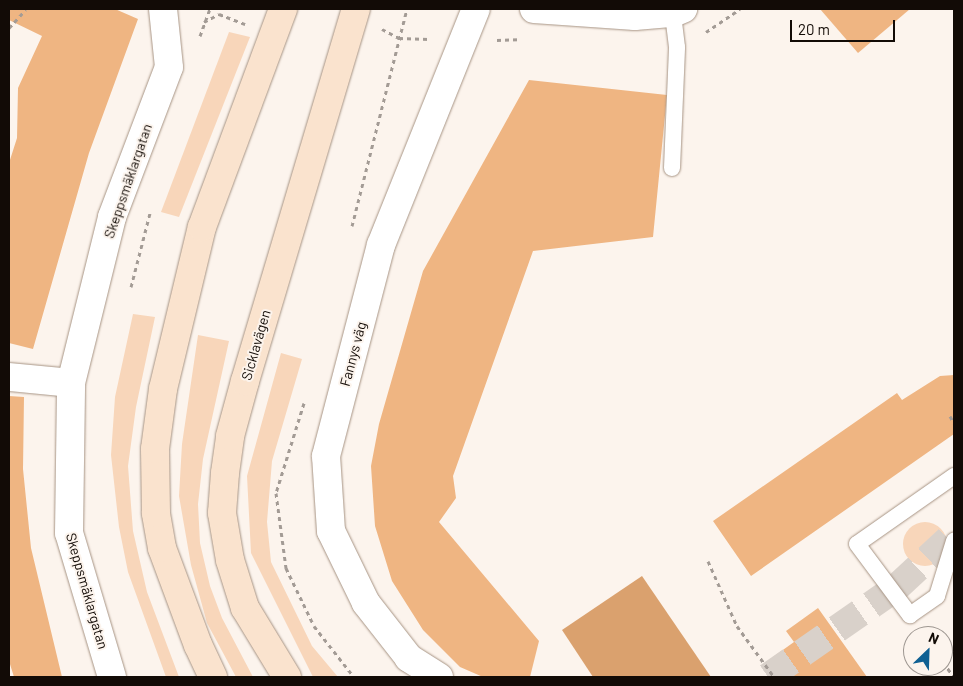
<!DOCTYPE html>
<meta charset="utf-8">
<style>
body{margin:0}
#map{position:relative;width:963px;height:686px;overflow:hidden;background:#fcf4ed;font-family:Barlow,sans-serif}
div>[style]{position:absolute}
[style*='--x']{left:calc(var(--x)*1px);top:calc(var(--y)*1px);width:calc(var(--w)*1px);rotate:calc(var(--a)*1deg)}
.green>*{inset:0;background:#f8d6ba}
.round{border-radius:50%}
.forest>*{inset:0;background:#daa16e}
.building>*{inset:0;background:#efb582}
.motorway-tunnel>*{height:28px;margin-top:-14px;transform-origin:0;background:repeating-linear-gradient(90deg,#d9d1ca 0 28px,transparent 0 42px)}
.path>*{height:3px;margin-top:-1.5px;transform-origin:0;background:repeating-linear-gradient(90deg,#a39b95 0 4px,transparent 0 8px)}
.roads{filter:drop-shadow(0 0 1px #a79484) drop-shadow(0 0 1px #a79484)}
.service>*{height:16px;margin:-8px;padding:0 8px;transform-origin:8px;border-radius:8px;background:#fff}
.minor>*{height:28px;margin:-14px;padding:0 14px;transform-origin:14px;border-radius:14px;background:#fff}
.secondary>*{height:28px;margin:-14px;padding:0 14px;transform-origin:14px;border-radius:14px;background:#fae3ce}
span{translate:-50% -50%;white-space:nowrap;text-align:center;line-height:1.15;-webkit-text-stroke:4px #fcf4ed;paint-order:stroke}
.street-label{font-size:14px;color:#120b06}
.frame{position:absolute;inset:0;border:10px solid #120b06;pointer-events:none}
.north{position:absolute;left:903px;top:626px;width:50px;height:50px;box-sizing:border-box;background:#fcf4ed;border:1px solid #9e9791;border-radius:50%;rotate:24deg;font-size:14px;font-weight:700;line-height:20px;text-align:center;color:#120b06}
.north::after{content:'';display:block;margin:auto;width:18px;height:22px;background:#106193;clip-path:polygon(50% 0,100% 100%,50% 72%,0 100%)}
.scale{position:absolute;left:790px;top:20px;width:105px;height:22px;box-sizing:border-box;border:2px solid #120b06;border-top:0;padding-left:6px;font-size:15px;line-height:18px;white-space:nowrap;color:#120b06;-webkit-text-stroke:4px #fcf4ed;paint-order:stroke}
</style>
<div id="map">
<div class="green">
<div style="clip-path:polygon(229px 32px,250px 37px,179px 217px,161px 212px)"></div>
<div style="clip-path:polygon(133px 314px,155px 317px,136px 407px,128px 466px,133px 531px,147px 592px,179px 677px,166px 677px,128px 572px,119px 527px,111px 455px,115px 397px)"></div>
<div style="clip-path:polygon(198px 335px,229px 341px,203px 459px,198px 504px,200px 543px,210px 586px,222px 618px,253px 677px,236px 677px,207px 623px,191px 565px,179px 496px,182px 444px)"></div>
<div style="clip-path:polygon(281px 353px,302px 359px,272px 461px,267px 522px,271px 562px,312px 646px,338px 677px,313px 677px,251px 553px,247px 476px)"></div>
<div class="round" style="left:903px;top:522px;width:44px;height:44px"></div>
</div>
<div class="forest">
<div style="clip-path:polygon(642px 576px,711px 677px,593px 677px,562px 630px)"></div>
</div>
<div class="building">
<div style="clip-path:polygon(9px 9px,115px 9px,138px 19px,89px 153px,33px 349px,9px 343px,9px 163px,17px 138px,18px 88px,42px 36px,9px 20px)"></div>
<div style="clip-path:polygon(820px 9px,910px 9px,858px 53px)"></div>
<div style="clip-path:polygon(529px 80px,667px 95px,653px 237px,533px 251px,453px 476px,456px 498px,439px 522px,539px 641px,530px 677px,483px 677px,460px 667px,423px 630px,392px 581px,375px 526px,371px 466px,379px 424px,423px 271px)"></div>
<div style="clip-path:polygon(954px 375px,954px 434px,751px 576px,713px 521px,897px 393px,902px 400px,940px 376px)"></div>
<div style="clip-path:polygon(9px 396px,24px 397px,23px 469px,31px 548px,62px 677px,14px 677px,9px 661px)"></div>
<div style="clip-path:polygon(818px 608px,867px 677px,787px 677px,773px 657px,794px 642px,786px 631px)"></div>
</div>
<div class="motorway-tunnel">
<div style="--x:768;--y:677;--w:157;--a:-34.9"></div>
<div style="--x:897;--y:587;--w:78;--a:-42.9"></div>
</div>
<div class="path">
<div style="--x:204;--y:22;--w:17;--a:-28"></div>
<div style="--x:219;--y:14;--w:28;--a:21"></div>
<div style="--x:9;--y:28;--w:25;--a:-48"></div>
<div style="--x:382;--y:29;--w:19;--a:28"></div>
<div style="--x:399;--y:38;--w:30;--a:2"></div>
<div style="--x:706;--y:32;--w:41;--a:-34.1"></div>
<div style="--x:200;--y:36;--w:29;--a:-70"></div>
<div style="--x:497;--y:40;--w:24;--a:-2"></div>
<div style="--x:352;--y:226;--w:224;--a:-75.8"></div>
<div style="--x:131;--y:287;--w:76;--a:-75.6"></div>
<div style="--x:304;--y:403;--w:94;--a:107.3"></div>
<div style="--x:276;--y:493;--w:76;--a:82.4"></div>
<div style="--x:286;--y:568;--w:64;--a:64.2"></div>
<div style="--x:314;--y:626;--w:65;--a:51.9"></div>
<div style="--x:950;--y:416;--w:8;--a:60"></div>
<div style="--x:708;--y:561;--w:71;--a:66"></div>
<div style="--x:737;--y:626;--w:63;--a:54"></div>
<div style="--x:943;--y:662;--w:19;--a:54"></div>
</div>
<div class="roads">
<div class="service">
<div style="--x:672;--y:168;--w:121;--a:-87.6"></div>
<div style="--x:677;--y:47;--w:34;--a:-97"></div>
<div style="--x:954;--y:476;--w:118;--a:145"></div>
<div style="--x:857;--y:544;--w:89;--a:53.3"></div>
<div style="--x:910;--y:615;--w:33;--a:-35"></div>
<div style="--x:937;--y:596;--w:58;--a:-72.8"></div>
</div>
<div class="minor">
<div style="--x:534;--y:9;--w:101;--a:4"></div>
<div style="--x:635;--y:16;--w:38;--a:-5"></div>
<div style="--x:673;--y:13;--w:11;--a:-22"></div>
<div style="--x:9;--y:377;--w:62;--a:5.5"></div>
<div style="--x:112;--y:677;--w:150;--a:-106.6"></div>
<div style="--x:69;--y:533;--w:150;--a:-89.2"></div>
<div style="--x:71;--y:383;--w:171;--a:-76.1"></div>
<div style="--x:112;--y:217;--w:160;--a:-69.2"></div>
<div style="--x:169;--y:67;--w:58;--a:-95.9"></div>
<div style="--x:439;--y:677;--w:36;--a:-148"></div>
<div style="--x:409;--y:658;--w:70;--a:-128"></div>
<div style="--x:366;--y:603;--w:80;--a:-115.9"></div>
<div style="--x:331;--y:531;--w:75;--a:-93.8"></div>
<div style="--x:326;--y:456;--w:218;--a:-75.4"></div>
<div style="--x:381;--y:245;--w:254;--a:-68.1"></div>
</div>
<div class="secondary">
<div style="--x:213;--y:677;--w:35;--a:-115"></div>
<div style="--x:198;--y:645;--w:103;--a:-110.4"></div>
<div style="--x:162;--y:548;--w:36;--a:-100"></div>
<div style="--x:156;--y:513;--w:64;--a:-90.9"></div>
<div style="--x:155;--y:449;--w:61;--a:-82.4"></div>
<div style="--x:163;--y:389;--w:167;--a:-76.5"></div>
<div style="--x:202;--y:227;--w:233;--a:-69.6"></div>
<div style="--x:287;--y:677;--w:81;--a:-121.3"></div>
<div style="--x:245;--y:608;--w:50;--a:-107.4"></div>
<div style="--x:230;--y:560;--w:48;--a:-99.7"></div>
<div style="--x:222;--y:513;--w:40;--a:-85.7"></div>
<div style="--x:225;--y:473;--w:37;--a:-82"></div>
<div style="--x:230;--y:436;--w:57;--a:-74.7"></div>
<div style="--x:245;--y:381;--w:388;--a:-73.4"></div>
</div>
</div>
<div class="street-label">
<span style="left:128px;top:181px;rotate:-71deg">Skeppsmäklargatan</span>
<span style="left:256px;top:345px;rotate:-74deg">Sicklavägen</span>
<span style="left:353px;top:354px;rotate:-75deg">Fannys väg</span>
<span style="left:87px;top:591px;rotate:74deg">Skeppsmäklargatan</span>
</div>
<div class="frame"></div>
<div class="north">N</div>
<div class="scale">20 m</div>
</div>
